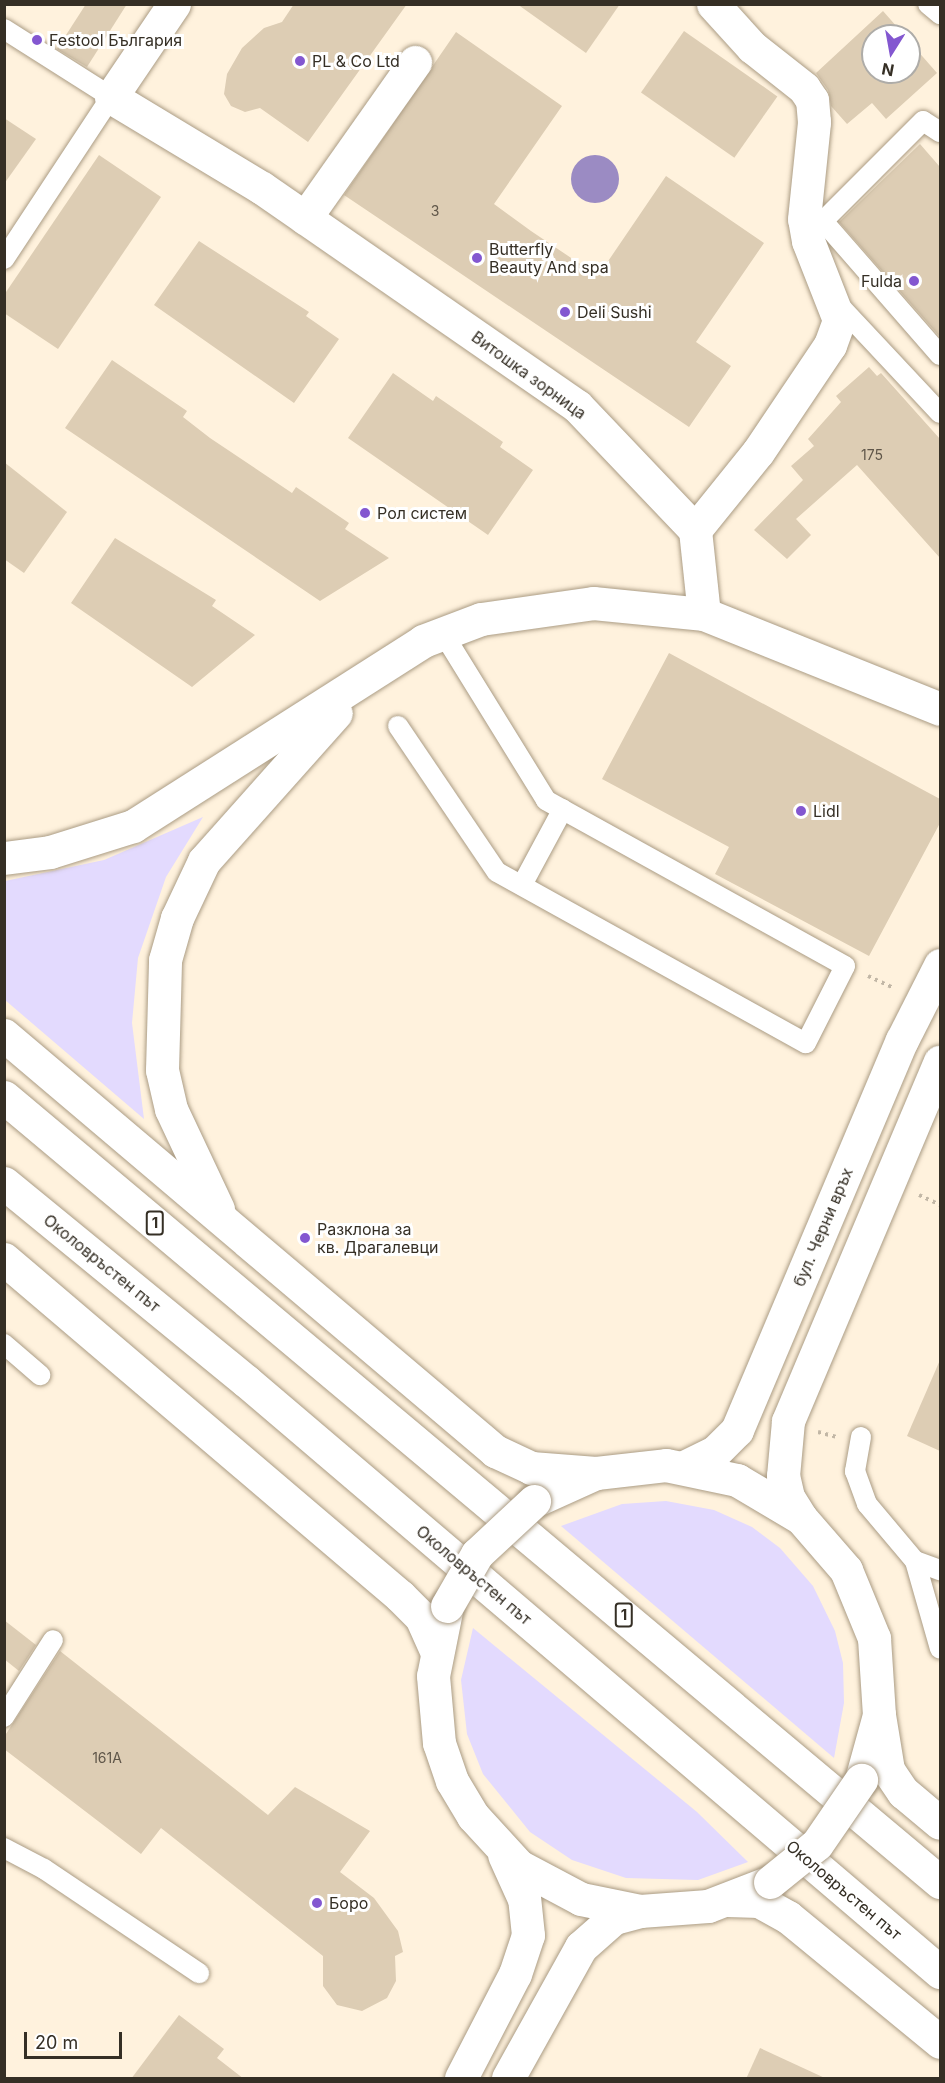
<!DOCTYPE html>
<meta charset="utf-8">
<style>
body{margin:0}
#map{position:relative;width:945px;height:2083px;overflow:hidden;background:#fff2dd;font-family:Inter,sans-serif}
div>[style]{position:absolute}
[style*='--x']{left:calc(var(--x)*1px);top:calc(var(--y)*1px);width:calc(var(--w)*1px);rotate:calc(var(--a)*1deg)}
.green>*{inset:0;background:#e3dafe}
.water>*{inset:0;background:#9b8bc3}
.round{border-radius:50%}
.building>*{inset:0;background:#ddcdb4;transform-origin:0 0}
.path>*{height:4px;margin-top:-2px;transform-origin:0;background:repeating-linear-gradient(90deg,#c2b7a6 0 3px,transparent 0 7.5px)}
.roads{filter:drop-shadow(0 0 2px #ab9c84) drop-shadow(0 0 2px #ab9c84)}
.service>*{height:20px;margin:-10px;padding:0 10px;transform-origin:10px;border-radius:10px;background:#fff}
.minor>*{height:33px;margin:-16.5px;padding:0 16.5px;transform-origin:16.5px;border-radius:16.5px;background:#fff}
.secondary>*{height:33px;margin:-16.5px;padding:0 16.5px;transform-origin:16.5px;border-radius:16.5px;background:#fff}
.trunk>*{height:33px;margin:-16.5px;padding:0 16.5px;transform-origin:16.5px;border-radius:16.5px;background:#fff}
.bridges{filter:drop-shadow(0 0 2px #ab9c84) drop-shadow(0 0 2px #ab9c84)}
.secondary-bridge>*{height:33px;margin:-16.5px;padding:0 16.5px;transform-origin:16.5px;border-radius:16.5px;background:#fff}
.dots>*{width:16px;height:16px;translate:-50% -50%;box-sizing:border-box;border:3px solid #fff;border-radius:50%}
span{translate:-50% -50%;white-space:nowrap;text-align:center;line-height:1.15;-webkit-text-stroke:6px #fff;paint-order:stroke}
.number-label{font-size:14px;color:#5f5649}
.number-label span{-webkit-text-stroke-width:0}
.shield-label span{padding:2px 4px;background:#fff;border:2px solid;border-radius:4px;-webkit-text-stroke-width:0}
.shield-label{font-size:15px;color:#352f25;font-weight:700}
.poi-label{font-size:16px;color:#352f25}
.left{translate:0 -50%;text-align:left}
.right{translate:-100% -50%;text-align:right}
.street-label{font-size:16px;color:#352f25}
.frame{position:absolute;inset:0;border:6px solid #352f25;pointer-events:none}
.north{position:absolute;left:861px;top:24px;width:60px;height:60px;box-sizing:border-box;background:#fff;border:2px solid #aeaca8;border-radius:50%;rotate:191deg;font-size:16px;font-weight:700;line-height:24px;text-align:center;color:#352f25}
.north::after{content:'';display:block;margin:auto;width:21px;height:27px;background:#8357d0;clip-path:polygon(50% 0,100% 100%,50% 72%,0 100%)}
.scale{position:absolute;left:24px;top:2032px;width:98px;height:27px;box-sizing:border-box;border:3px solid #352f25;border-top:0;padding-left:8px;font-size:18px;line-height:21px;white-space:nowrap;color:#352f25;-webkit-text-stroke:4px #fff;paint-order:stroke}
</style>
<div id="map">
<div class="green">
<div style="clip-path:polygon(203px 817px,166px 877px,138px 958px,132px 1023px,144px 1119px,5px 1000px,5px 881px,104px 860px)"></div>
<div style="clip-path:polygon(666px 1501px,714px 1510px,752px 1527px,780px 1548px,813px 1586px,835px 1631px,843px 1663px,844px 1703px,834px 1758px,561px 1526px,622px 1504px)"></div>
<div style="clip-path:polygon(473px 1628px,697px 1812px,748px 1862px,698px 1880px,626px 1878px,572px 1860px,530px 1832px,483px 1774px,467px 1734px,461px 1680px)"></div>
</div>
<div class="water">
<div class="round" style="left:571px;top:155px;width:48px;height:48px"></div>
</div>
<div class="building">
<div style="clip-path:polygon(86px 4px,127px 4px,87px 67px,57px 49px)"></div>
<div style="clip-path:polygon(294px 4px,407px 4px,308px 142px,260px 108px,245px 112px,231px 106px,224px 94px,227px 74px,242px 48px,264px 28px,282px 22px)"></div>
<div style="clip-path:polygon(517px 4px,620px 4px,586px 53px)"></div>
<div style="clip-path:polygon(883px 11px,905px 36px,873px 36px,873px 72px,909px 72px,909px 41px,937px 73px,886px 119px,872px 103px,847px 124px,831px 106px,828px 90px,816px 73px)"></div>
<div style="left:684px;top:31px;width:114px;height:75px;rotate:35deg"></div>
<div style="clip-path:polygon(456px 32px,562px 106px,494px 204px,531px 231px,598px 276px,666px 176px,764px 243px,696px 342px,731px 366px,689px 427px,344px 195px)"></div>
<div style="clip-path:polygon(4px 118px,36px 139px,4px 184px)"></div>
<div style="clip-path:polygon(920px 144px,940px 167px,940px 337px,839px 222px)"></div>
<div style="clip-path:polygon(99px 155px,161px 197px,58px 349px,4px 313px,4px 295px)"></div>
<div style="clip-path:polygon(199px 241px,309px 312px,306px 316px,339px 339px,294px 403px,154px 305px)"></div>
<div style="clip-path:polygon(112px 360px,187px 411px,183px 417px,210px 438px,292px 493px,296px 487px,349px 523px,345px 529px,389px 558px,320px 601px,65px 428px)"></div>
<div style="clip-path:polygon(869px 367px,877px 376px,881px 373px,940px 439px,940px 558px,857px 465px,796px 519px,811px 535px,787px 559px,754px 530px,803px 480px,791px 466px,814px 446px,808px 439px,841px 402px,836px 396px)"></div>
<div style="clip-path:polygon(393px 373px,433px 401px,436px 396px,503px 442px,500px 447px,533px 470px,488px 535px,348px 438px)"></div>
<div style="clip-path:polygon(4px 462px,67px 512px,24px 573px,4px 559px)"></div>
<div style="clip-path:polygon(115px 538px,216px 600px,212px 606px,255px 635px,192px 687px,71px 603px)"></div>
<div style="clip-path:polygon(669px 653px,940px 799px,940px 823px,869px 956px,715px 874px,729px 847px,602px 779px)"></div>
<div style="clip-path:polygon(940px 1360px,940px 1451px,907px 1436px)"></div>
<div style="clip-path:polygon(4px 1620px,36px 1645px,19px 1671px,4px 1659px)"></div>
<div style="clip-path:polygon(60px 1651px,268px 1815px,295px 1787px,370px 1831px,340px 1872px,374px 1898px,398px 1931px,403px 1952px,395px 1956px,396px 1981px,387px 1998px,362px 2011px,337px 2005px,323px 1986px,323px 1956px,161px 1828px,141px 1854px,4px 1749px,4px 1737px)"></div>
<div style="clip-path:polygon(179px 2015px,224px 2049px,217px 2058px,244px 2079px,131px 2079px)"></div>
<div style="clip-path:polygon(760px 2048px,827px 2079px,746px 2079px)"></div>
</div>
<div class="path">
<div style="--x:868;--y:976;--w:29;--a:25"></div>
<div style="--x:919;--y:1195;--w:23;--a:25"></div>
<div style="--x:818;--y:1432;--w:20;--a:15"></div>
</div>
<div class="roads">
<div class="service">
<div style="--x:928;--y:4;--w:16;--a:40"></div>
<div style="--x:4;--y:29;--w:127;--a:32.4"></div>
<div style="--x:111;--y:97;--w:194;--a:123.4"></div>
<div style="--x:940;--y:132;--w:20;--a:-147"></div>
<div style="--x:923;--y:121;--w:141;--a:135"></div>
<div style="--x:823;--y:221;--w:178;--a:48.9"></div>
<div style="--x:836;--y:302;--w:152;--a:46.9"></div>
<div style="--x:398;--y:726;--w:176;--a:55.9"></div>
<div style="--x:497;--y:872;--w:353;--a:29"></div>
<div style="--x:806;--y:1043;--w:86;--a:-63.1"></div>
<div style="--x:845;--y:966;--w:342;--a:-151"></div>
<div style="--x:546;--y:800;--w:196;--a:-121.7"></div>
<div style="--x:522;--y:885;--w:86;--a:-61.7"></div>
<div style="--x:4;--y:1344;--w:48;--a:40.7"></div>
<div style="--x:861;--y:1437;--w:35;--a:100"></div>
<div style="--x:855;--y:1471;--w:35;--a:70"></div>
<div style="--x:867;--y:1504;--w:75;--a:49.9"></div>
<div style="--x:915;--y:1561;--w:27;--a:20"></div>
<div style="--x:915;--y:1561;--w:91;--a:74.1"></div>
<div style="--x:4;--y:1717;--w:91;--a:-57.5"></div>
<div style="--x:4;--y:1848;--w:45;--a:27.7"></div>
<div style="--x:44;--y:1869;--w:187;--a:33.9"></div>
</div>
<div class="minor">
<div style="--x:174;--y:4;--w:112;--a:124.1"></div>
<div style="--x:111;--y:97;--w:176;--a:31.1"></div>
<div style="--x:262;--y:188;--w:383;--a:34.7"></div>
<div style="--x:577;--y:406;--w:171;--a:46.4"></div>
<div style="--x:305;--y:218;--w:191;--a:-54.8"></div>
<div style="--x:695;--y:530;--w:100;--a:-51.1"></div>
<div style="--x:758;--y:452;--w:129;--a:-56.1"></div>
<div style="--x:830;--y:345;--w:27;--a:-70"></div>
<div style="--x:839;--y:320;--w:85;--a:-111.4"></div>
<div style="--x:808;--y:241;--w:22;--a:-100"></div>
<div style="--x:804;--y:219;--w:98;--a:-84.1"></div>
<div style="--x:814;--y:122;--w:22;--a:-95"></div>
<div style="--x:812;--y:100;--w:14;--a:-124"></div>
<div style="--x:804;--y:88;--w:66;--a:-141.7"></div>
<div style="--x:752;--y:47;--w:58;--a:-132.2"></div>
<div style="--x:695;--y:530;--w:84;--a:83.9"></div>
<div style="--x:4;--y:858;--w:46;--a:-7.4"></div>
<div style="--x:50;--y:852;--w:87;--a:-17.4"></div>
<div style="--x:133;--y:826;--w:344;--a:-32.5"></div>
<div style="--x:423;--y:641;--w:62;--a:-20.8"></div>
<div style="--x:481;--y:619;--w:113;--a:-8.1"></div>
<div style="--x:593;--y:603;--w:112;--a:5.7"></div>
<div style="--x:704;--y:614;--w:254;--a:21.9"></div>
<div style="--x:4;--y:1035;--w:644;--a:40.27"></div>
<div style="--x:495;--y:1451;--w:40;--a:25"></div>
<div style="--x:531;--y:1468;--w:65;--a:4.4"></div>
<div style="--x:218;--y:1209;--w:110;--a:-115.2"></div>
<div style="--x:171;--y:1109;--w:40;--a:-103"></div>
<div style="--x:162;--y:1070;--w:110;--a:-88.4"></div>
<div style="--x:165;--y:960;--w:44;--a:-74.1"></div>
<div style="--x:177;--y:918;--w:63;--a:-64.7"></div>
<div style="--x:204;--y:861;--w:198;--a:-48.3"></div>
<div style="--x:4;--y:1259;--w:520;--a:40.4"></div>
<div style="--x:400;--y:1596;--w:30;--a:45"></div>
<div style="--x:421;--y:1617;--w:36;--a:66"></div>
<div style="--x:879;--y:1715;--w:56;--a:80.7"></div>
<div style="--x:888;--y:1770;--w:27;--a:56"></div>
<div style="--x:903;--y:1792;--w:48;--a:40"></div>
<div style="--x:727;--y:1900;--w:32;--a:2"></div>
<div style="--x:759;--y:1901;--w:33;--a:29"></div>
<div style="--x:788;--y:1917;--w:197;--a:39.4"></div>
</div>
<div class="secondary">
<div style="--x:684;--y:1467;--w:34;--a:-26"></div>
<div style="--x:715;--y:1452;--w:31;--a:-45"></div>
<div style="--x:737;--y:1430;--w:423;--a:-67.1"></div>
<div style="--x:902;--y:1040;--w:84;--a:-63.1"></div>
<div style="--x:534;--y:1501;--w:68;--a:-24.3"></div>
<div style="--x:596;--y:1473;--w:70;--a:-6.5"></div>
<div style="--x:666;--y:1465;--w:73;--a:11.9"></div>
<div style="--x:737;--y:1480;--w:74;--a:30.7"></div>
<div style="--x:801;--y:1518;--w:69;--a:49.1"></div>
<div style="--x:846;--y:1570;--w:74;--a:67.6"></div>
<div style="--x:874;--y:1638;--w:77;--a:86.3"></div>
<div style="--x:879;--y:1715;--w:67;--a:105.5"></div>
<div style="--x:801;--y:1518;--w:25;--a:-122"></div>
<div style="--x:788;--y:1497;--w:22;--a:-103"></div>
<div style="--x:783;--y:1476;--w:55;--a:-84.8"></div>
<div style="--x:788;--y:1421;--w:390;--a:-67.1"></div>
<div style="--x:447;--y:1606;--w:71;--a:101.3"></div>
<div style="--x:433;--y:1676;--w:67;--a:84.9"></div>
<div style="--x:439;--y:1743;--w:40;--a:71.1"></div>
<div style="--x:452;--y:1781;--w:41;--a:59"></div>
<div style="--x:473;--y:1816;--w:68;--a:47.4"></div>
<div style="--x:519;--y:1866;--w:70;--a:28"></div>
<div style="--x:581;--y:1899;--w:60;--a:11.5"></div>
<div style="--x:640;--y:1911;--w:68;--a:-4.2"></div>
<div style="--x:708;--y:1906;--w:66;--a:-21.2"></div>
<div style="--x:461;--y:2078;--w:117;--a:-62.6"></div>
<div style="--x:515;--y:1974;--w:41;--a:-71.6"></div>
<div style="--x:528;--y:1935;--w:36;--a:-96"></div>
<div style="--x:524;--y:1899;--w:48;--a:-114.4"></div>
<div style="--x:508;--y:2078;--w:150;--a:-60.9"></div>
<div style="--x:581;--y:1947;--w:44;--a:-41.3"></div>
<div style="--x:614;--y:1918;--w:27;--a:-15"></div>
</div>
<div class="trunk">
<div style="--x:4;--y:1097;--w:1222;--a:39.99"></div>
<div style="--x:4;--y:1183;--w:313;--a:39.3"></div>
<div style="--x:246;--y:1381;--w:912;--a:40.42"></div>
</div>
</div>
<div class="bridges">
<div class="secondary-bridge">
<div style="--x:447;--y:1606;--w:60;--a:-60"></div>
<div style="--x:477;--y:1554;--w:78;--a:-42.9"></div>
<div style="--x:770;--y:1882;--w:60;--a:-39"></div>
<div style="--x:817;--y:1844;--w:78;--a:-55.5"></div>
</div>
</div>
<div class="dots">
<div style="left:37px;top:40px;background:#8357d0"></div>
<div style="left:300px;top:61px;background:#8357d0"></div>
<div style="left:477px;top:258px;background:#8357d0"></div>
<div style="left:914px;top:281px;background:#8357d0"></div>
<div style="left:565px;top:312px;background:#8357d0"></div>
<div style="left:365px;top:513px;background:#8357d0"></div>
<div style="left:801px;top:811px;background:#8357d0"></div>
<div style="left:305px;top:1238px;background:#8357d0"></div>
<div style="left:317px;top:1903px;background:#8357d0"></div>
</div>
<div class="number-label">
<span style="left:435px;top:211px">3</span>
<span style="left:872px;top:455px">175</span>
<span style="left:107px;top:1758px">161А</span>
</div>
<div class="shield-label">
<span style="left:155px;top:1223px">1</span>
<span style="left:624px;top:1615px">1</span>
</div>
<div class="poi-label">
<span class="left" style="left:49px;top:40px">Festool България</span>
<span class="left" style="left:312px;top:61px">PL &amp; Co Ltd</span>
<span class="left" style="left:489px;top:258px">Butterfly<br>Beauty And spa</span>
<span class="right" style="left:902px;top:281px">Fulda</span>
<span class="left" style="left:577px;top:312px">Deli Sushi</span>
<span class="left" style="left:377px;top:513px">Рол систем</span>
<span class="left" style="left:813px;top:811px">Lidl</span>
<span class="left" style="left:317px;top:1238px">Разклона за<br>кв. Драгалевци</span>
<span class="left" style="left:329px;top:1903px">Боро</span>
</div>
<div class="street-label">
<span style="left:529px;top:375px;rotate:36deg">Витошка зорница</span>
<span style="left:823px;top:1227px;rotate:-67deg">бул. Черни връх</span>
<span style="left:102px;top:1263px;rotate:39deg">Околовръстен път</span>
<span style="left:474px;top:1575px;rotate:40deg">Околовръстен път</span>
<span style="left:844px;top:1890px;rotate:40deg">Околовръстен път</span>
</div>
<div class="frame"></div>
<div class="north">N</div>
<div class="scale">20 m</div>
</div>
